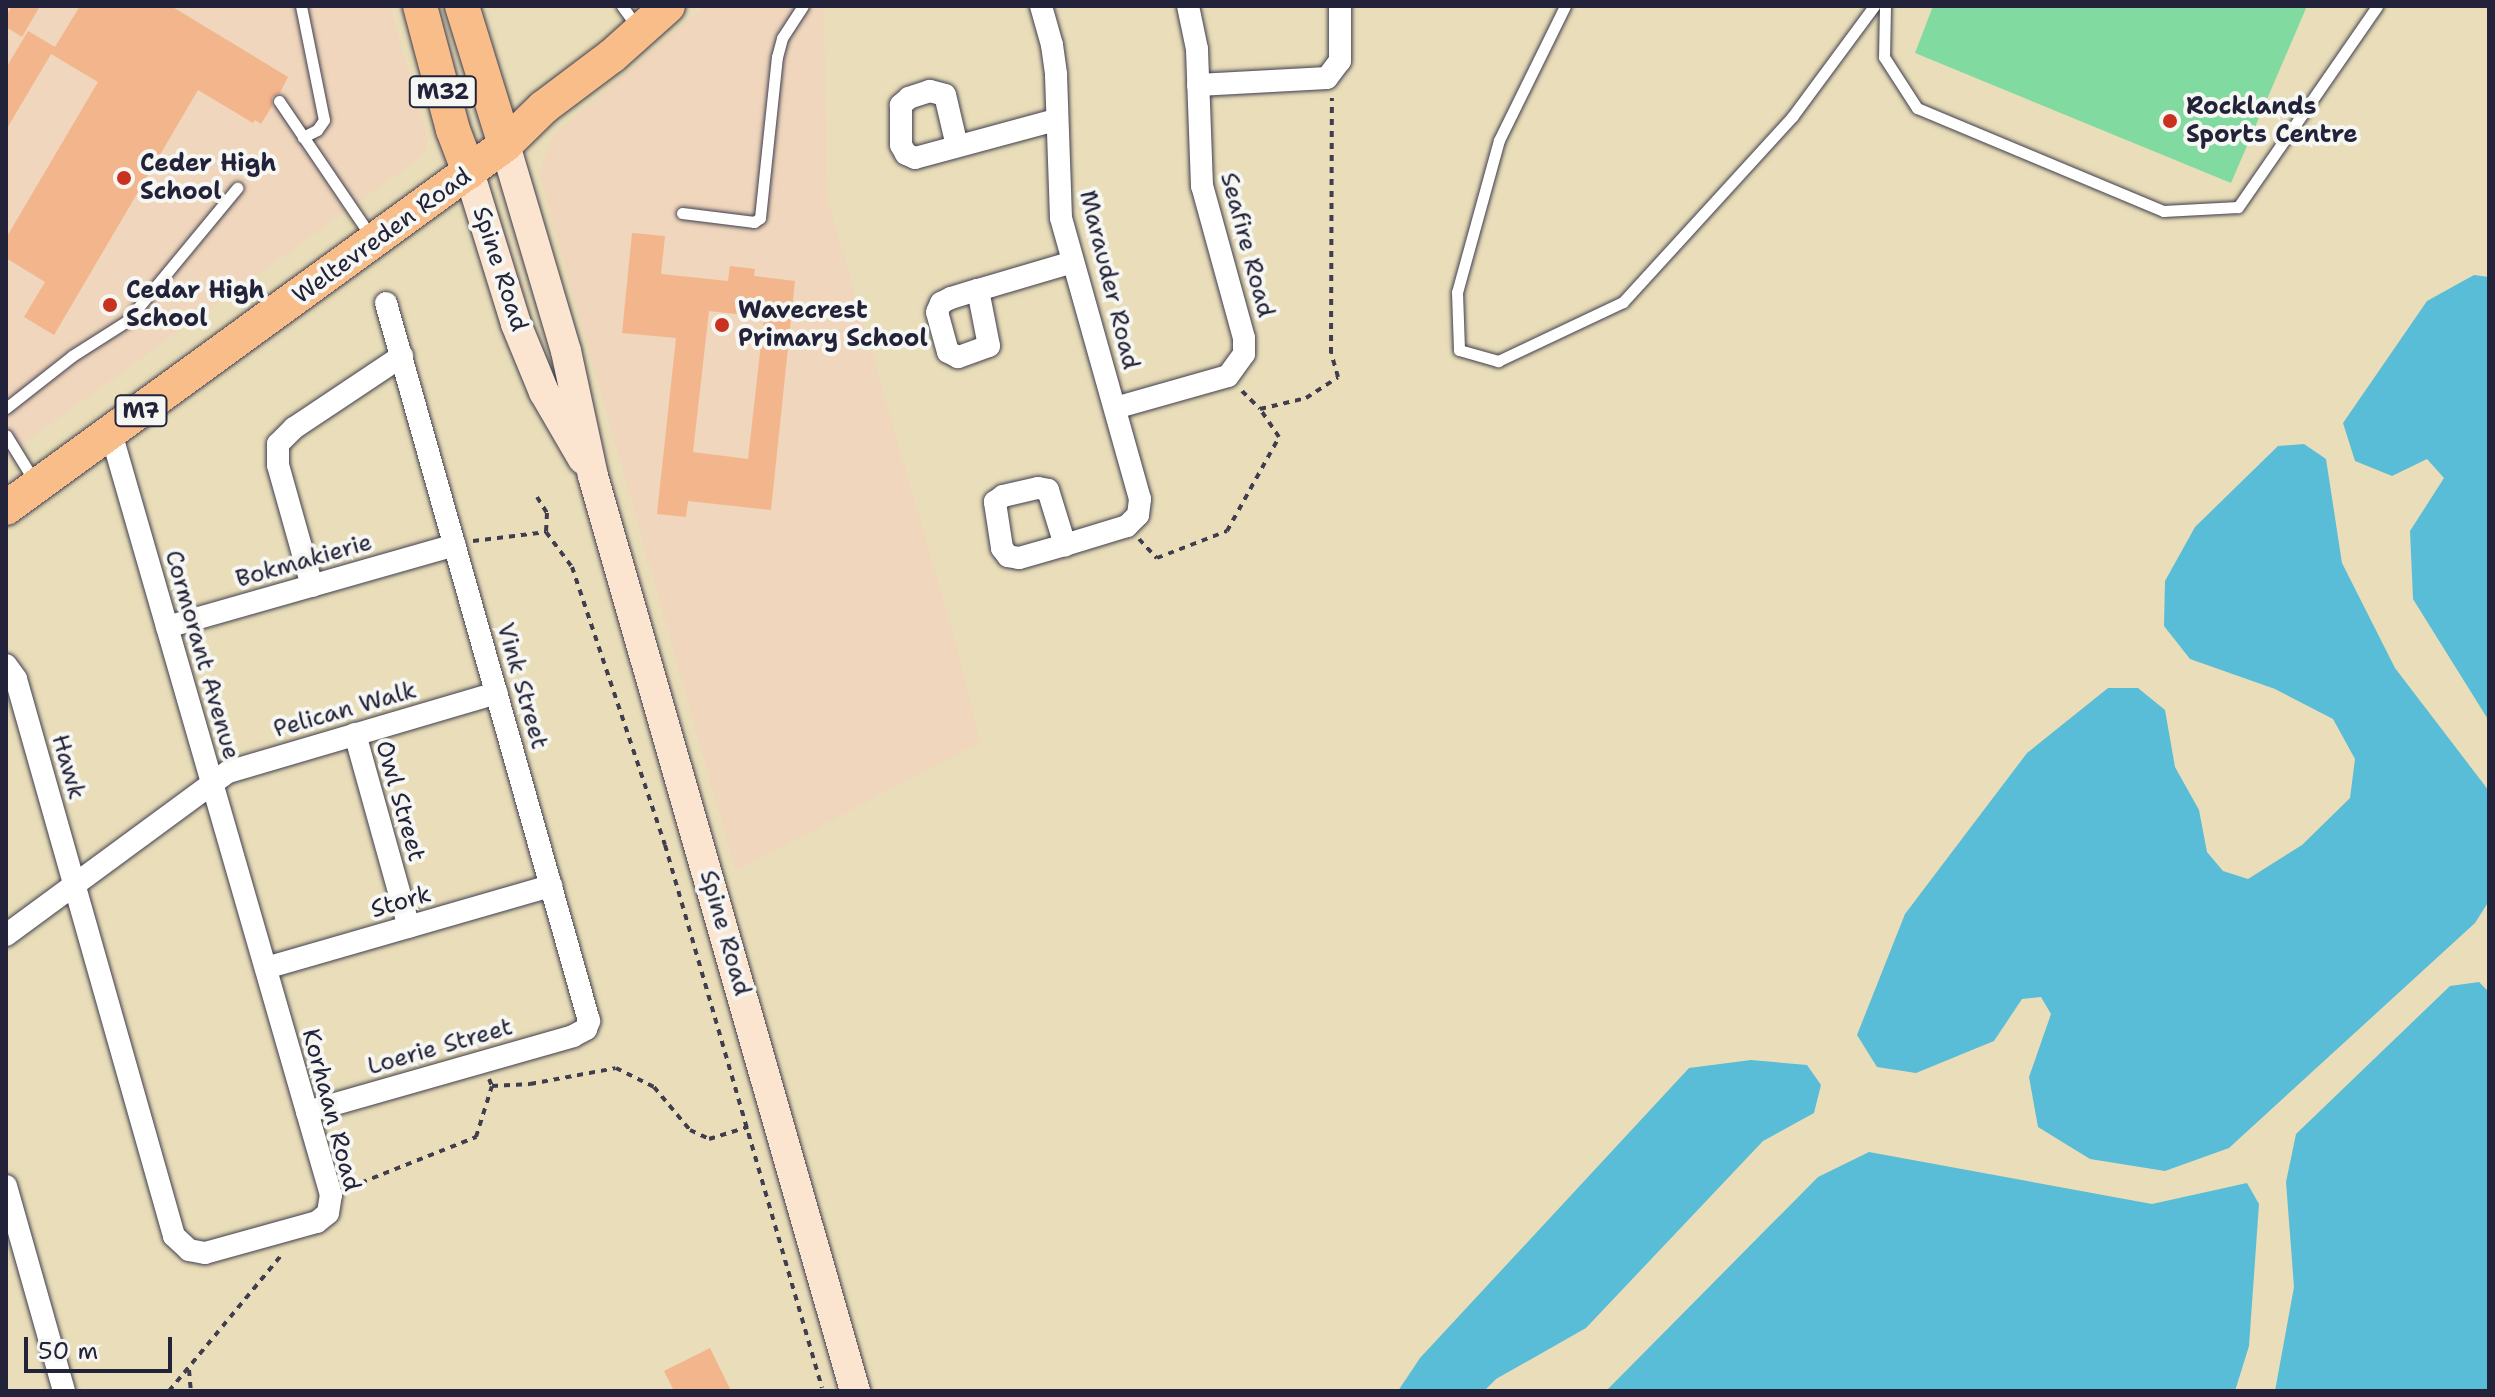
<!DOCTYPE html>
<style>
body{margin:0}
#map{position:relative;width:2495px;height:1397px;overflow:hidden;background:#e9deb9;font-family:"Shantell Sans",sans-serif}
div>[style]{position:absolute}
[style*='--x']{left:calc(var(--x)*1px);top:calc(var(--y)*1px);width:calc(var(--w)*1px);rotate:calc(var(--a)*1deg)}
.built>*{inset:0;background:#efd6bc}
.green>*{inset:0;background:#81dba1}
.water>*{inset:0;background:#59bdd7}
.building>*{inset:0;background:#f3b58c}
.path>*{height:4px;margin-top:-2px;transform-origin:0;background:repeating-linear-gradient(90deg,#403e4e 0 6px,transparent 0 12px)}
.roads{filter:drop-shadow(0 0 2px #403e4e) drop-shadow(0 0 2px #403e4e)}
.service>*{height:11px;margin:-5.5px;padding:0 5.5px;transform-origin:5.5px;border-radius:5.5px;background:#fff}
.minor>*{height:22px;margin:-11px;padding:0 11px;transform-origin:11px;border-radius:11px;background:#fff}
.secondary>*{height:30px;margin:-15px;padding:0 15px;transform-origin:15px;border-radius:15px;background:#fce5d0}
.primary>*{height:34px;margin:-17px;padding:0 17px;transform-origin:17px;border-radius:17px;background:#f8bd89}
.dots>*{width:22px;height:22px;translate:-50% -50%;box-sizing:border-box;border:4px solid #f6f6f2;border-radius:50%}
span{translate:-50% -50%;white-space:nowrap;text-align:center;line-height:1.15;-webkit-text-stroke:8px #f6f6f2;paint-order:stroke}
.shield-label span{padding:2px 6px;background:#f6f6f2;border:2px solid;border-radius:6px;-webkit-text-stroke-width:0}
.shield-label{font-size:22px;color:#22223b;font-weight:700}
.poi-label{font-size:24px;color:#22223b;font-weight:700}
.left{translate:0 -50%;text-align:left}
.street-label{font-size:24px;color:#22223b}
.frame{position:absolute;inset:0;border:8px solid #22223b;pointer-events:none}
.scale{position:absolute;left:24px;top:1337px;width:148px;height:36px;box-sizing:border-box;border:4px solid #22223b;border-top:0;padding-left:10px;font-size:24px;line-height:28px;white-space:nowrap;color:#22223b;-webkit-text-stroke:6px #f6f6f2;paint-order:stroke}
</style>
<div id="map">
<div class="built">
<div style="clip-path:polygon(6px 6px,390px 6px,428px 141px,424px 155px,6px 456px)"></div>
<div style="clip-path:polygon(705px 6px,824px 6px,827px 197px,958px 651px,980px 742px,736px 871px,539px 173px,553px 135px)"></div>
</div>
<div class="green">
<div style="clip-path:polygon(1933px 6px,2307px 6px,2231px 183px,1915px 53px)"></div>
</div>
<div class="water">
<div style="clip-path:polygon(2474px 275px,2489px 277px,2489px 721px,2413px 599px,2410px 531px,2444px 478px,2427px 459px,2392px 476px,2355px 461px,2343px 423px,2427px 301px)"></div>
<div style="clip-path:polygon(2304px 444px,2326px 459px,2342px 563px,2395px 668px,2489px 791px,2489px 901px,2475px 923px,2229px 1148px,2165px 1171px,2090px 1159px,2038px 1127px,2029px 1077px,2051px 1014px,2041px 997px,2022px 999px,1994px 1041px,1916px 1073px,1877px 1067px,1857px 1035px,1905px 914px,2027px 753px,2108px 688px,2138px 688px,2165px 710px,2175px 767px,2199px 810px,2207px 852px,2223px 871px,2248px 879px,2302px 845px,2350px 798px,2355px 759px,2333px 719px,2275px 689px,2190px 659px,2164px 626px,2165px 581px,2195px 527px,2278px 446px)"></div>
<div style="clip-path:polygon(2479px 982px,2489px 992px,2489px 1391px,2275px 1391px,2294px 1287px,2286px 1182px,2296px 1134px,2450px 986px)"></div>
<div style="clip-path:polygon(1751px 1060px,1807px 1065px,1821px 1085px,1814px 1113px,1763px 1141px,1586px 1328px,1496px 1379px,1484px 1391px,1398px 1391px,1420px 1358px,1689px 1068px)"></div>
<div style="clip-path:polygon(1869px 1152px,2152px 1204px,2247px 1183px,2259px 1204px,2249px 1346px,2235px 1391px,1606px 1391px,1818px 1177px)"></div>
</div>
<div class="building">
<div style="clip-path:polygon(12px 6px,40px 6px,22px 37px,6px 27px,6px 16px)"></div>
<div style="clip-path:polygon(80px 6px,171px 6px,288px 77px,280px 93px,272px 97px,272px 106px,261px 124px,255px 120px,253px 123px,198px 90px,54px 335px,24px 317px,45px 282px,6px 258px,6px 238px,98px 82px,51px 54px,6px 130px,6px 68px,28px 31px,55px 47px)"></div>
<div style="clip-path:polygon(evenodd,632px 233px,665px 236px,661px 274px,728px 281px,730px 266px,755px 269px,754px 276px,795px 281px,771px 510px,688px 501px,686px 517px,657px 514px,676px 338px,622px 333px,632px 233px,709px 311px,764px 317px,748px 459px,693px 452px,709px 311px)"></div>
<div style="clip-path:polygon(710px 1348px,731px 1391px,674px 1391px,664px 1371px)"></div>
</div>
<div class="path">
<div style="--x:1242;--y:391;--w:25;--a:45"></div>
<div style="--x:1260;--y:409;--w:47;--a:-13.4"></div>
<div style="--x:1306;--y:398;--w:38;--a:-33"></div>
<div style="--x:1338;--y:377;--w:25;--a:-106"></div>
<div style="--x:1331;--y:353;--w:255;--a:-89.8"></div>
<div style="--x:537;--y:497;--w:19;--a:58"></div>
<div style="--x:547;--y:513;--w:19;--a:93"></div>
<div style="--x:546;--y:532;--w:44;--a:53.4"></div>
<div style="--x:572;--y:567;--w:293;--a:71.5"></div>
<div style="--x:665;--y:845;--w:565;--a:73.87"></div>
<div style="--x:1139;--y:539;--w:26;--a:47"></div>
<div style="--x:1157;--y:558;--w:75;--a:-21.1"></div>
<div style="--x:1227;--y:531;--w:107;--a:-61"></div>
<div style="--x:1279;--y:437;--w:34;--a:-124"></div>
<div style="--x:473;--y:541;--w:74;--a:-7"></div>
<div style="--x:489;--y:1079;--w:8;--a:67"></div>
<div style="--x:492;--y:1086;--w:38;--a:-3"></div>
<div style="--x:530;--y:1084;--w:87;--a:-10.5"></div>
<div style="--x:616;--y:1068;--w:42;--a:26.6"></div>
<div style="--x:654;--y:1087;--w:56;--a:50.1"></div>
<div style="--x:690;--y:1130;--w:21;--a:25"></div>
<div style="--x:709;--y:1139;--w:41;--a:-17.1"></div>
<div style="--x:350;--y:1187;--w:136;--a:-21.6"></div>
<div style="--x:476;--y:1137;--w:53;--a:-72.6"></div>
<div style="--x:189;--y:1370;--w:21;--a:85"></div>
<div style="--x:169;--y:1391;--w:179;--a:-50.4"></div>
</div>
<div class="roads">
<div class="service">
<div style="--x:301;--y:6;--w:116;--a:78.6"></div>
<div style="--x:324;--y:120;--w:12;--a:125"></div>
<div style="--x:317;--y:130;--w:16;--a:153"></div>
<div style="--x:622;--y:6;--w:27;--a:54"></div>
<div style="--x:1565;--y:6;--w:149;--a:116.2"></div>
<div style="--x:1499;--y:140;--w:158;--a:105.4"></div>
<div style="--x:1457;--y:292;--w:58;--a:88"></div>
<div style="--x:1459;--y:350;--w:41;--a:15.8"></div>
<div style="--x:1498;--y:361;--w:138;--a:-25.3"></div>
<div style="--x:1623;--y:302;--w:251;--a:-47.6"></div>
<div style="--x:1792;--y:117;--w:138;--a:-53.5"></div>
<div style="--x:1885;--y:6;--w:51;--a:91.1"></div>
<div style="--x:1884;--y:57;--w:61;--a:57.1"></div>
<div style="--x:1917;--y:108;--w:267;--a:22.7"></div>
<div style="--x:2163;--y:211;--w:75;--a:-3.1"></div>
<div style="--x:2238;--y:207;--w:244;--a:-55.3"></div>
<div style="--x:279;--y:101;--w:166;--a:55.8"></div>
<div style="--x:682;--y:213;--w:73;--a:7.1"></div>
<div style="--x:754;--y:222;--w:7;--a:-34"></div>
<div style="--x:760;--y:218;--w:162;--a:-84"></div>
<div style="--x:777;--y:57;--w:20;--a:-75"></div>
<div style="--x:782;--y:38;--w:38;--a:-57"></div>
<div style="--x:6;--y:408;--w:84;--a:-38.2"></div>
<div style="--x:72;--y:356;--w:65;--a:-32.5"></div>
<div style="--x:127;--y:321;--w:173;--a:-50.4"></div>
<div style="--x:6;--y:435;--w:55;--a:58.3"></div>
</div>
<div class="minor">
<div style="--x:1041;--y:6;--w:41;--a:74.2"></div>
<div style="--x:1052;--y:45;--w:30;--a:82"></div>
<div style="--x:1056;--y:75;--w:143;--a:88"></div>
<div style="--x:1061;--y:218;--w:292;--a:74.3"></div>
<div style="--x:1140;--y:499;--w:16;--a:97"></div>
<div style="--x:1138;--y:515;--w:16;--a:135"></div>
<div style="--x:1127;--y:526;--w:65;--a:163"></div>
<div style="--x:1065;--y:545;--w:48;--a:164.2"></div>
<div style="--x:1019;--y:558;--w:11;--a:-170"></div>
<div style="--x:1008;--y:556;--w:10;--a:-127"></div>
<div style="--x:1002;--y:548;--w:47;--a:-98.7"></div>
<div style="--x:995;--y:502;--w:10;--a:-37"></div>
<div style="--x:1003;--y:496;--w:36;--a:-13"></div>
<div style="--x:1038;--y:488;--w:10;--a:11"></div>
<div style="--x:1048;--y:490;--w:58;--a:72.8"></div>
<div style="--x:1198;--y:85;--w:129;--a:-3.1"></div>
<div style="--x:1327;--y:78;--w:21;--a:-53"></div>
<div style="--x:1340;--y:61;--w:55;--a:-90"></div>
<div style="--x:957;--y:146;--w:52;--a:-103.2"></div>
<div style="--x:945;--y:95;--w:16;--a:-165"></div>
<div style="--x:930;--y:91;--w:22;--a:162"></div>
<div style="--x:909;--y:98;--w:11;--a:139"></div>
<div style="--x:901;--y:105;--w:40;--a:90"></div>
<div style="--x:901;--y:145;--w:10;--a:61"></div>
<div style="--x:906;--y:154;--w:10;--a:24"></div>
<div style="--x:915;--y:158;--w:146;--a:-15.1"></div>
<div style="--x:978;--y:290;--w:57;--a:78.9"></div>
<div style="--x:989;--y:346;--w:33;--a:160"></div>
<div style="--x:958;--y:357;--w:11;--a:-153"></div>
<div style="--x:948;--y:352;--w:41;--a:-105.4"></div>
<div style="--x:937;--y:312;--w:10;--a:-66"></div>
<div style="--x:941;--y:303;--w:11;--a:-27"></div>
<div style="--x:951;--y:298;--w:28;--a:-17"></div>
<div style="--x:978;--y:290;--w:99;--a:-16.4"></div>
<div style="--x:1115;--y:408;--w:117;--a:-15.8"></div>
<div style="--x:1228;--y:376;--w:27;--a:-54"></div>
<div style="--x:1244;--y:354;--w:16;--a:-90"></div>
<div style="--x:1244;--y:338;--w:158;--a:-105.4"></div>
<div style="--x:1202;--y:186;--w:137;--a:-92.1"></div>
<div style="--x:1197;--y:49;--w:44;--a:-101.8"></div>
<div style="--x:312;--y:586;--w:126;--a:-105.7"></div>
<div style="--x:278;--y:465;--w:21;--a:-90"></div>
<div style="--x:278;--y:444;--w:23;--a:-45"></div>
<div style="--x:294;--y:428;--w:130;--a:-33.7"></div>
<div style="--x:167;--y:627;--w:299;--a:-15.9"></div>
<div style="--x:6;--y:665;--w:17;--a:54"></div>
<div style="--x:16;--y:679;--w:579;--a:74.16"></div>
<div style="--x:174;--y:1236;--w:21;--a:43"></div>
<div style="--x:189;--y:1250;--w:16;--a:11"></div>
<div style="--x:205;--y:1253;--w:116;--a:-15.5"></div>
<div style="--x:317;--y:1222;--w:14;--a:-39"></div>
<div style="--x:328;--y:1213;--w:18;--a:-81"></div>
<div style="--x:331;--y:1195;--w:793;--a:-106.1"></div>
<div style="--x:355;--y:734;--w:200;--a:74.4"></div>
<div style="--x:6;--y:935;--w:275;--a:-36.3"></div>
<div style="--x:228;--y:772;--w:280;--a:-16.4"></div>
<div style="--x:266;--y:968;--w:297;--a:-16.1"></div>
<div style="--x:307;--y:1112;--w:277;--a:-15.9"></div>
<div style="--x:573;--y:1036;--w:15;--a:-28"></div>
<div style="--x:586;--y:1029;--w:9;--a:-69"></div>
<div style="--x:589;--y:1021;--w:746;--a:-105.79"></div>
<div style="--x:6;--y:1186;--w:213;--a:74.2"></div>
</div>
<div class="secondary">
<div style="--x:505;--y:145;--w:215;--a:73.5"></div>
<div style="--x:566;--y:351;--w:128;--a:77.8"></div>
<div style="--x:593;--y:476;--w:952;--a:74.02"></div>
<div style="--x:469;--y:172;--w:159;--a:72.8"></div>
<div style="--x:516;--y:324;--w:74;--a:67.6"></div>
<div style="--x:544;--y:392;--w:78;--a:59.8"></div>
</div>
<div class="primary">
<div style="--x:420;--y:6;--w:128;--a:75.1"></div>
<div style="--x:453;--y:130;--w:45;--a:69.1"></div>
<div style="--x:462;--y:6;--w:145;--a:72.8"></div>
<div style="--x:6;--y:508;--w:617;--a:-36.03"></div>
<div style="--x:505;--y:145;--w:54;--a:-44.3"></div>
<div style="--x:544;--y:107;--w:85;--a:-36.9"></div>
<div style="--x:612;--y:56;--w:75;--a:-41.8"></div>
</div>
</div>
<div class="dots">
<div style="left:2170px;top:121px;background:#c8321e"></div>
<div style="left:124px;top:178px;background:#c8321e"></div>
<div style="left:110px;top:305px;background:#c8321e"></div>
<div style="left:722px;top:325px;background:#c8321e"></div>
</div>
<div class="shield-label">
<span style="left:443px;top:92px">M32</span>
<span style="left:141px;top:411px">M7</span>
</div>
<div class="poi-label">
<span class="left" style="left:2186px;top:121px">Rocklands<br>Sports Centre</span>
<span class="left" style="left:140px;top:178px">Ceder High<br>School</span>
<span class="left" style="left:126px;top:305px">Cedar High<br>School</span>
<span class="left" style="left:738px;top:325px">Wavecrest<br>Primary School</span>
</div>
<div class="street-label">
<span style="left:382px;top:236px;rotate:-36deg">Weltevreden Road</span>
<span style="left:1247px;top:245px;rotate:75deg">Seafire Road</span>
<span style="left:500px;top:269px;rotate:72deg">Spine Road</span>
<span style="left:1109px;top:280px;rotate:76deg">Marauder Road</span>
<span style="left:304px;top:561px;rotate:-16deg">Bokmakierie</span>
<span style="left:202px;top:655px;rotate:74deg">Cormorant Avenue</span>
<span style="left:522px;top:686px;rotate:74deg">Vink Street</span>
<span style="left:345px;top:710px;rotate:-16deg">Pelican Walk</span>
<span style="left:68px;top:767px;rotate:74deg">Hawk</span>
<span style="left:400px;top:801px;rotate:74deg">Owl Street</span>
<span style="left:401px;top:902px;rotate:-16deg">Stork</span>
<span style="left:725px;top:933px;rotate:74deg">Spine Road</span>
<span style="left:440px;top:1047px;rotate:-16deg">Loerie Street</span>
<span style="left:331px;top:1110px;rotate:75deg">Korhaan Road</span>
</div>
<div class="frame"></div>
<div class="scale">50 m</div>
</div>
